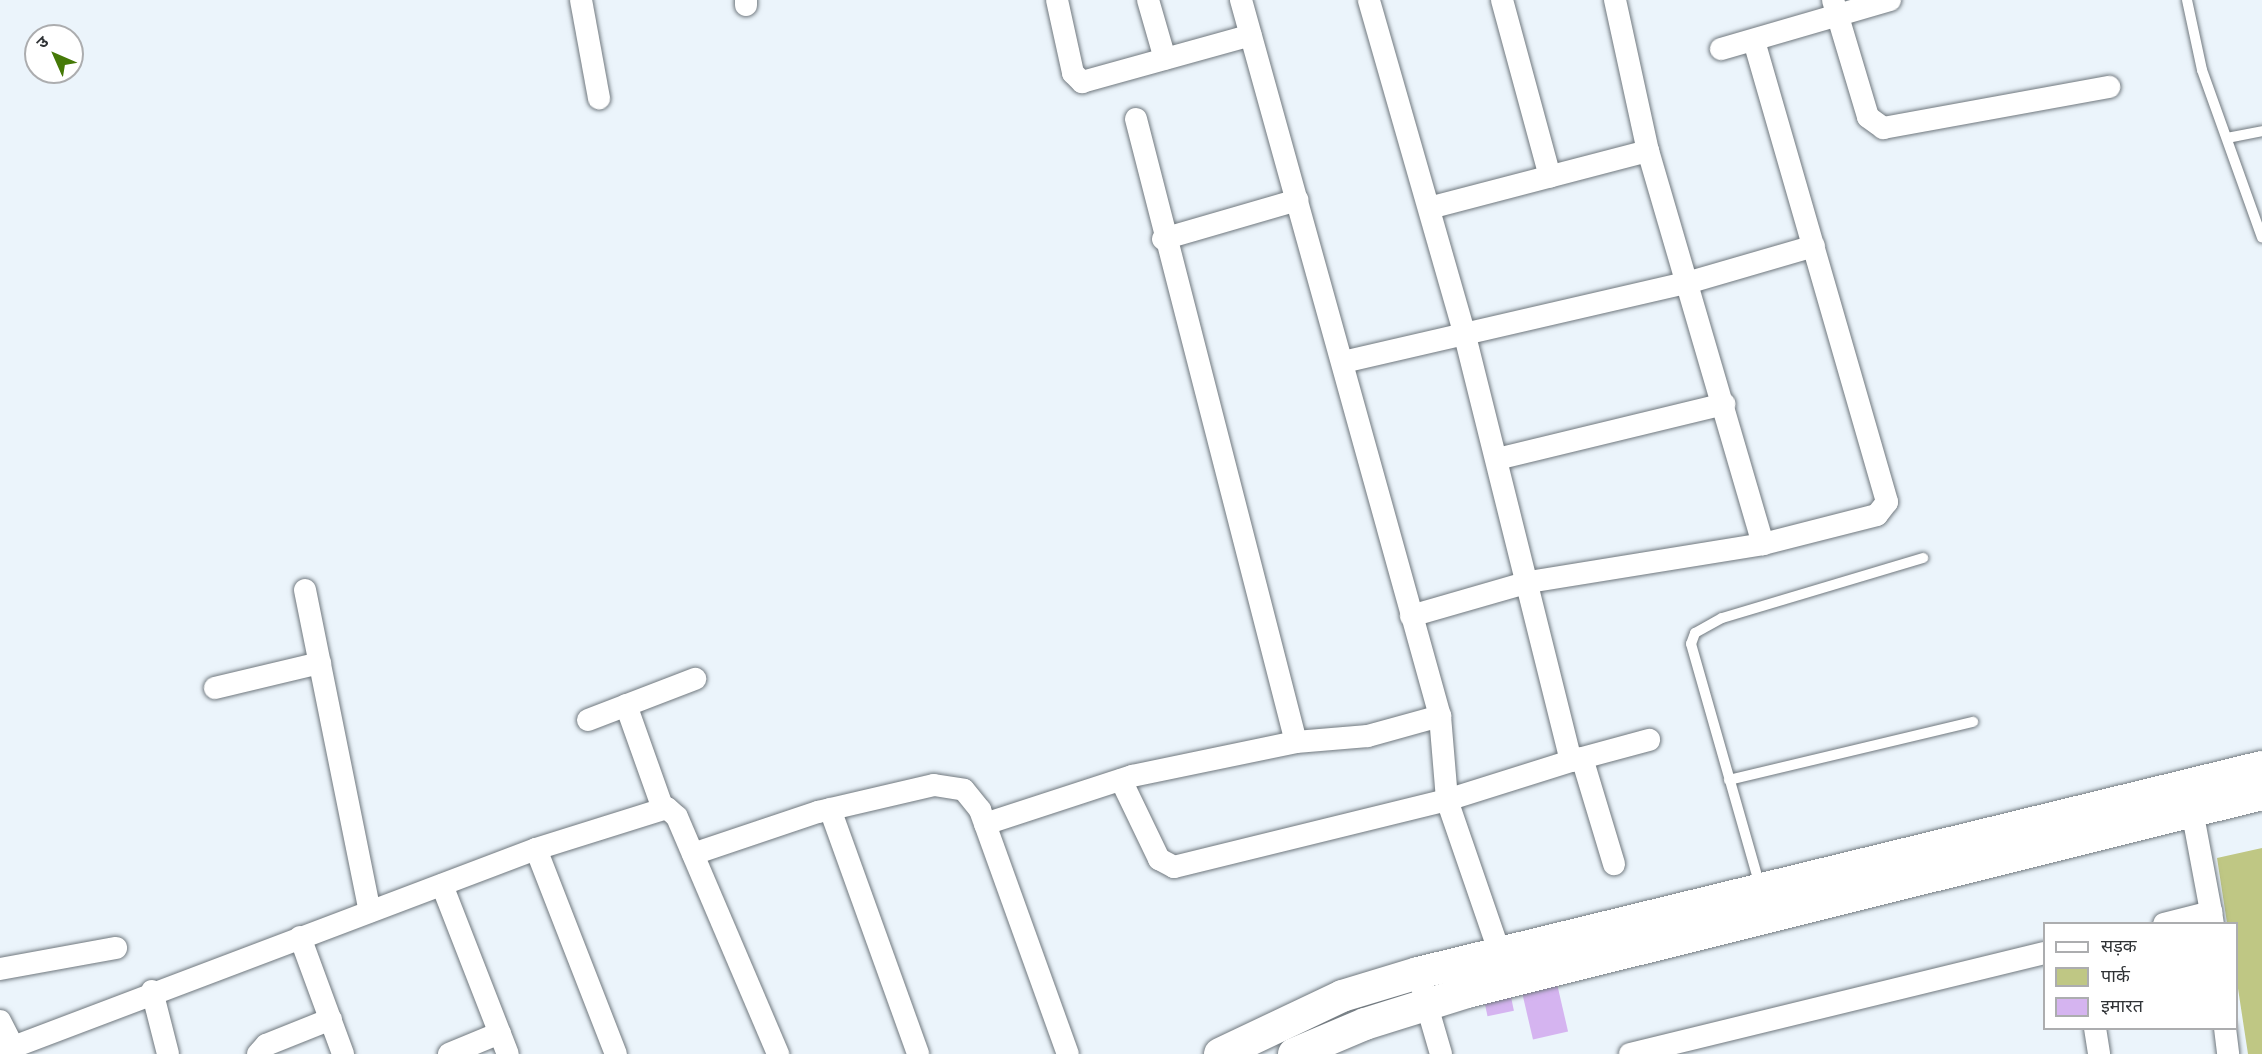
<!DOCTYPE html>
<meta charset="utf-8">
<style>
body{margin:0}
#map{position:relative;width:2262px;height:1054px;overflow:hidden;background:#ebf4fb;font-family:Figtree,"Noto Sans Devanagari",sans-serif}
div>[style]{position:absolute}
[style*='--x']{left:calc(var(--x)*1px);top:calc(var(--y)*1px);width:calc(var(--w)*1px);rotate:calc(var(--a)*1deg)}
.green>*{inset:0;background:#bfc784}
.building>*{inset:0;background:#d5b4f0;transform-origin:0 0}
.roads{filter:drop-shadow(0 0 2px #70787e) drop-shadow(0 0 2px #70787e)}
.lane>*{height:10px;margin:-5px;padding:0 5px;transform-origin:5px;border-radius:5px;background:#fff}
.street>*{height:22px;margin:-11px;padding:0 11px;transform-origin:11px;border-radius:11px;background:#fff}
.secondary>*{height:32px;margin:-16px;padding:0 16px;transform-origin:16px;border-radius:16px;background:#fff}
span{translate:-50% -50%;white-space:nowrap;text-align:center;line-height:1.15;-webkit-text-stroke:4.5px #fff;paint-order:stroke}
.legend{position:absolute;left:2043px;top:922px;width:195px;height:108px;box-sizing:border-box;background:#fff;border:2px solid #acadaf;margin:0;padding:8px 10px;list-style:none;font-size:18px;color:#303336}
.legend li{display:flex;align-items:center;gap:12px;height:30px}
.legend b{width:30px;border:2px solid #acadaf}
.north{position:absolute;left:24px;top:24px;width:60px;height:60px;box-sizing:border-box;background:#fff;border:2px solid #acadaf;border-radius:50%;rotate:315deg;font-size:16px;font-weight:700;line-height:24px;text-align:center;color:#303336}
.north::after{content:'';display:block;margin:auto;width:21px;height:27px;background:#457907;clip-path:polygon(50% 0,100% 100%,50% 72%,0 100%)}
</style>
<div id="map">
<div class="green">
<div style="clip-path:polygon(2262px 848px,2262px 1054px,2248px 1054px,2237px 982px,2236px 924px,2227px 923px,2217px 858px)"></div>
</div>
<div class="building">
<div style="left:1555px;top:975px;width:58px;height:36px;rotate:77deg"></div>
<div style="left:1511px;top:997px;width:14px;height:27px;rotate:78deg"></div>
</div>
<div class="roads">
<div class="lane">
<div style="--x:2187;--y:0;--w:72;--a:77.9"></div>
<div style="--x:2202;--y:70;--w:178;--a:70.3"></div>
<div style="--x:2227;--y:138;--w:36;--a:-11"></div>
<div style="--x:1729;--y:780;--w:251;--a:-13.4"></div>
<div style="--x:1760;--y:886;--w:252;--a:-105.9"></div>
<div style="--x:1691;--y:644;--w:12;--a:-70"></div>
<div style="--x:1695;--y:633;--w:31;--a:-29"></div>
<div style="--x:1722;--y:618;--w:210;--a:-16.6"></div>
</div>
<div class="street">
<div style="--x:581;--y:0;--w:100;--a:79.6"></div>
<div style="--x:1057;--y:0;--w:75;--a:77.6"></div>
<div style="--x:1073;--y:73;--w:13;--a:45"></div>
<div style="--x:1082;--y:82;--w:175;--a:-15.5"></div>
<div style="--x:1148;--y:0;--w:61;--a:73.9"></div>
<div style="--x:1241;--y:0;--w:743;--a:74.47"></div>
<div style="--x:1440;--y:716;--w:84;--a:85.2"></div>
<div style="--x:1447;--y:800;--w:160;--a:71"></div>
<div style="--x:1502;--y:0;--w:183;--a:74.8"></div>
<div style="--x:1615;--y:0;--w:155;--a:77.7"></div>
<div style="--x:1833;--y:0;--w:122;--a:73.3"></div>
<div style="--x:1868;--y:117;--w:19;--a:36"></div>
<div style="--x:1883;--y:128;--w:230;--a:-10.3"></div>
<div style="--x:746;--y:5;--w:5;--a:-90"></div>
<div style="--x:1754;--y:41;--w:480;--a:73.9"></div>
<div style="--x:1887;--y:502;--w:16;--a:128"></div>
<div style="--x:1877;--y:515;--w:118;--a:165.7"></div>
<div style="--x:1721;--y:49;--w:176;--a:-16.2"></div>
<div style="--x:1136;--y:119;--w:643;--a:75.6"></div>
<div style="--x:1163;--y:239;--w:140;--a:-16.2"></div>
<div style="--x:1343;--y:362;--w:356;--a:-13"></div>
<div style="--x:1690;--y:282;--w:129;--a:-16.2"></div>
<div style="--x:1497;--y:459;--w:234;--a:-13.6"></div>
<div style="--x:305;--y:590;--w:328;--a:78.6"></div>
<div style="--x:1411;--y:616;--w:123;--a:-16.1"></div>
<div style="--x:1529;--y:582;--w:237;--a:-9.2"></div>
<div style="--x:1763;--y:544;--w:409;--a:-106.3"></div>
<div style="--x:1648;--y:151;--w:226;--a:165.4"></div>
<div style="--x:215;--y:688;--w:108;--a:-13.4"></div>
<div style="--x:626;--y:705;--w:110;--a:70.4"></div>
<div style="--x:588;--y:720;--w:115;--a:-21"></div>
<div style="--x:1582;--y:758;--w:111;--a:73.2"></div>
<div style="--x:1571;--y:761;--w:81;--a:-15.1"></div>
<div style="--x:1121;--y:780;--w:88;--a:64.3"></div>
<div style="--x:1159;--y:859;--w:17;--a:28"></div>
<div style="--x:1174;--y:867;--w:281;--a:-13.8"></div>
<div style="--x:1447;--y:800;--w:130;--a:-17.5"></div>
<div style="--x:1571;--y:761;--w:442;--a:-104"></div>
<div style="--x:1464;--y:332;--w:345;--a:-106"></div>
<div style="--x:830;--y:809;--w:260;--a:70.2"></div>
<div style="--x:2192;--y:810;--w:104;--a:79.4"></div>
<div style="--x:985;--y:824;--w:155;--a:-18.1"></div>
<div style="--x:1132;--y:776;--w:167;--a:-11.7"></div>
<div style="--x:1296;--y:742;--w:72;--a:-4.8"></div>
<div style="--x:1368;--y:736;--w:75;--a:-15.5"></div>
<div style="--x:536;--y:849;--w:220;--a:68.7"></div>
<div style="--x:693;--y:854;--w:132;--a:-18.6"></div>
<div style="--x:818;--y:812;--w:119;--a:-13.1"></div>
<div style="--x:934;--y:785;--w:30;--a:9"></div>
<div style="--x:964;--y:790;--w:26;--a:51"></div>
<div style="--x:980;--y:810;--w:259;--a:70.2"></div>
<div style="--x:442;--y:885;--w:181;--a:68.7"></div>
<div style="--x:2164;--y:924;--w:49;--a:-14.3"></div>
<div style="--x:2211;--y:912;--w:12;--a:81"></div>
<div style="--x:300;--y:937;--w:125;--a:69.8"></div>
<div style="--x:0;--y:969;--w:118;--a:-10.3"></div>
<div style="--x:152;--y:991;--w:65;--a:75.7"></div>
<div style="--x:1423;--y:992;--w:65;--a:73.8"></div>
<div style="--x:0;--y:1021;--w:27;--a:63"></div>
<div style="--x:2095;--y:1028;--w:26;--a:81"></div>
<div style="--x:2225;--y:1028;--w:26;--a:83"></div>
<div style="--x:0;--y:1052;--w:573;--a:-20.74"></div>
<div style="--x:536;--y:849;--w:137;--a:-17.4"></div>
<div style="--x:667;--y:808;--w:13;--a:42"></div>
<div style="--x:677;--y:817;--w:258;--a:66.9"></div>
<div style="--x:258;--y:1054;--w:12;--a:-48"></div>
<div style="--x:266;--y:1045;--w:70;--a:-21.8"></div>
<div style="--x:449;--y:1054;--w:55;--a:-22.4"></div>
<div style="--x:1630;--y:1054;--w:426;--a:-13.7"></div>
</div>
<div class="secondary">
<div style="--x:1220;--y:1054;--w:135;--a:-25.4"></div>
<div style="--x:1342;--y:996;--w:79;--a:-16.8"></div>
<div style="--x:1418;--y:973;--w:869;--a:-13.72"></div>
<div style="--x:1294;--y:1054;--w:77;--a:-22.9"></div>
<div style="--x:1365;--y:1024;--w:107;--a:-17.4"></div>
<div style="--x:1467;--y:992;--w:819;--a:-13.99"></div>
</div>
</div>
<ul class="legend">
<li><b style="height:8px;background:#fff"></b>सड़क</li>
<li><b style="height:16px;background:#bfc784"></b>पार्क</li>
<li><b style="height:16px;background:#d5b4f0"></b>इमारत</li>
</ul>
<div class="north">उ</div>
</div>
